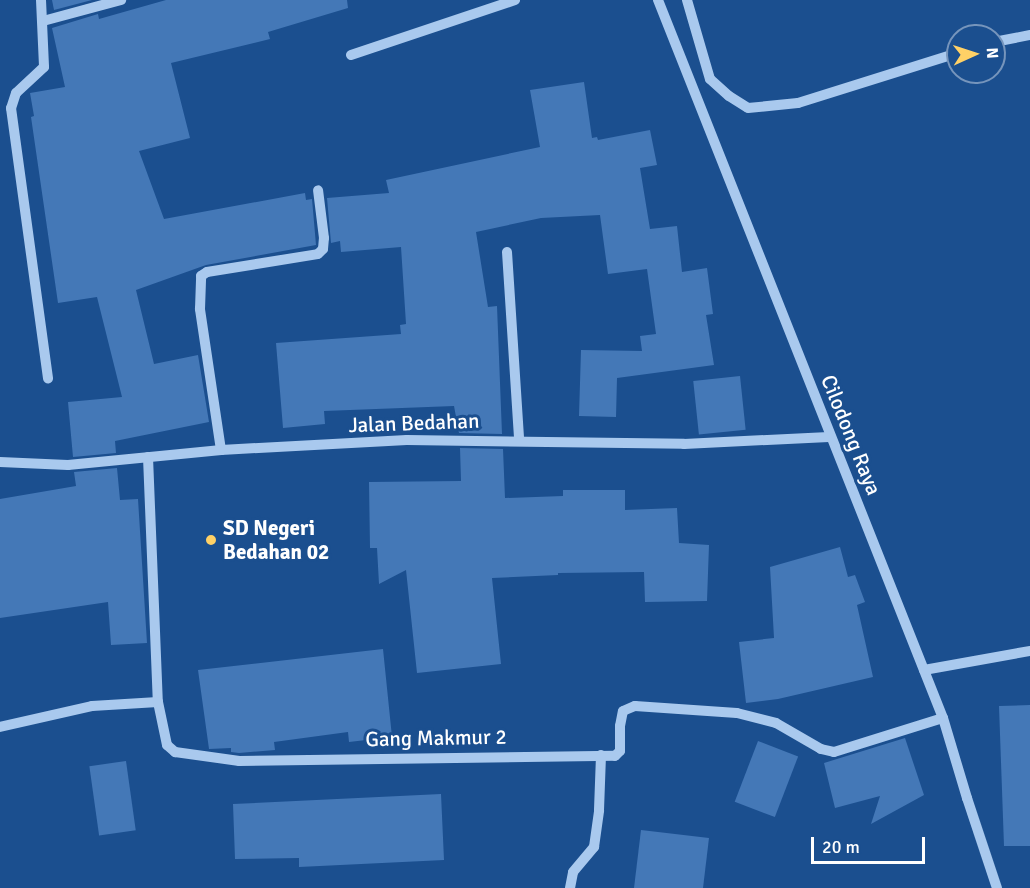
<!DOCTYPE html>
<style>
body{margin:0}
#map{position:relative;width:1030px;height:888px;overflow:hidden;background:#1b4f8f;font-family:Signika,sans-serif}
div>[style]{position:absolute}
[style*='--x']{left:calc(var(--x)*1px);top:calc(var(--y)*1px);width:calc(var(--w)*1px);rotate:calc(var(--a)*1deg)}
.building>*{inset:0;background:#4478b7;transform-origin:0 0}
.minor>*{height:10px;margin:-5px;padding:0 5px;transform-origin:5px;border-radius:5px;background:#a9c9ee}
.dots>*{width:16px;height:16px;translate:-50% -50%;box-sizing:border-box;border:3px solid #1b4f8f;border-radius:50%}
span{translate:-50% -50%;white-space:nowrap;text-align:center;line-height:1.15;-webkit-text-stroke:6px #1b4f8f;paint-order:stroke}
.street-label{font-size:21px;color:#fff}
.poi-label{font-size:21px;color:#fff;font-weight:700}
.left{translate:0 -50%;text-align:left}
.north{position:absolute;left:946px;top:24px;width:60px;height:60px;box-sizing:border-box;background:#1b4f8f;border:2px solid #7695bc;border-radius:50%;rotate:87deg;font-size:16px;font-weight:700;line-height:24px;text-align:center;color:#fff}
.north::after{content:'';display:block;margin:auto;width:21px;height:27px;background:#ffd166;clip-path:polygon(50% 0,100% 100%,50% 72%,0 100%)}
.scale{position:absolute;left:811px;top:837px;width:114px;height:27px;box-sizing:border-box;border:3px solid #fff;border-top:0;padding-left:8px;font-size:18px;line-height:21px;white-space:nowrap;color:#fff;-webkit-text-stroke:4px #1b4f8f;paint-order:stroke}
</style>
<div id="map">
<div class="building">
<div style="clip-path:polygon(52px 0,92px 0,54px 10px)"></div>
<div style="clip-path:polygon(166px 0,347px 0,348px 8px,268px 32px,270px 39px,171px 63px,190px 138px,139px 151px,164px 219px,305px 193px,306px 200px,312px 199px,316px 245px,206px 265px,136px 290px,154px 364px,198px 355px,209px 422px,115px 441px,116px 453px,73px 457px,68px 402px,122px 397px,97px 297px,58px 303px,31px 117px,34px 116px,30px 93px,65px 87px,52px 28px,98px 14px,99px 19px)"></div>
<div style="clip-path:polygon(584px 82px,592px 138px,597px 137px,598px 140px,650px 130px,657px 165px,640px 168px,650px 229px,677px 226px,682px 272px,707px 268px,713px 314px,706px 315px,714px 365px,617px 378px,616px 417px,579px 416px,581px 350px,642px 351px,640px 336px,656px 334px,647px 269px,608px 274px,600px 215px,541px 218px,476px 232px,488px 307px,497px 306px,502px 434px,459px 433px,454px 406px,324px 411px,325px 424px,283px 428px,276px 343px,401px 334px,400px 325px,406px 324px,401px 247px,341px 252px,340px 241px,331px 243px,327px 198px,389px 193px,386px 180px,540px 147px,530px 90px)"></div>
<div style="left:740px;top:376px;width:54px;height:47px;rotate:84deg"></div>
<div style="clip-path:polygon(460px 448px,503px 449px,505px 498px,563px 496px,563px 490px,625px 490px,625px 510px,677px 508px,679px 543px,709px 545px,707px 601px,645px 602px,644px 572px,558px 573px,558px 575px,492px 578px,501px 664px,417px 673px,406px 570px,379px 584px,377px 548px,370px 548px,369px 482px,461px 481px)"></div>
<div style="clip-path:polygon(117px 468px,120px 500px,138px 499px,147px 643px,111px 645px,108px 602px,0 618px,0 499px,76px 486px,74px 472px)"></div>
<div style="clip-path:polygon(840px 547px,848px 577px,855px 575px,865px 602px,857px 605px,873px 677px,778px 699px,746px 703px,739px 642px,774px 638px,770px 567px)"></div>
<div style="clip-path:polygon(383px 649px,392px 737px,349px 742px,348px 732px,274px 742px,275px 750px,239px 753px,231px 752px,231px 748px,209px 749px,198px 670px)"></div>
<div style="clip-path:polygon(1030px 705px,1030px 846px,1004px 846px,999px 706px)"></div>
<div style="clip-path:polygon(905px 738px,924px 795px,871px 824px,880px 796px,835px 808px,824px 763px)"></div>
<div style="left:758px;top:741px;width:43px;height:65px;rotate:21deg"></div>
<div style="left:126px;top:761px;width:70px;height:37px;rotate:82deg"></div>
<div style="clip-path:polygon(441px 794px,444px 860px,299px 867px,299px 858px,235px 859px,233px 804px)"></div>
<div style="clip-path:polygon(641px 830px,709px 838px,703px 888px,634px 888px)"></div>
</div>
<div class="minor">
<div style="--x:41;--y:0;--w:67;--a:87.4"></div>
<div style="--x:44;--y:67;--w:38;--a:137"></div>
<div style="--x:16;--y:93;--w:16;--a:108"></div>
<div style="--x:11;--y:108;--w:273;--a:82.2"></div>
<div style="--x:658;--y:0;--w:772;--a:68.35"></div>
<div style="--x:943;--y:718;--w:84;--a:73.3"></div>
<div style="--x:967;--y:798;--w:95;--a:71.6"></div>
<div style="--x:687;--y:0;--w:82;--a:73.8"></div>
<div style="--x:710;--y:79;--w:25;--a:42"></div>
<div style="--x:729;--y:96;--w:22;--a:32"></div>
<div style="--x:748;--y:108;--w:50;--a:-5.7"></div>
<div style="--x:798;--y:103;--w:168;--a:-17.4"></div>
<div style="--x:43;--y:21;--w:81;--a:-15.1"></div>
<div style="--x:994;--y:42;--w:37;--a:-11"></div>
<div style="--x:351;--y:55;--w:173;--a:-18.5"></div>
<div style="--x:507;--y:252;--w:188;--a:86.3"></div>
<div style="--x:221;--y:450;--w:143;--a:-98.5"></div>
<div style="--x:200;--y:309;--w:33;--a:-88"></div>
<div style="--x:201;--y:276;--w:7;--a:-34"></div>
<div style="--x:207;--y:272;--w:112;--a:-9.2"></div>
<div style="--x:318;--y:254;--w:7;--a:-45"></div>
<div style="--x:323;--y:249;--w:11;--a:-85"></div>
<div style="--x:324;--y:238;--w:48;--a:-97.1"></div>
<div style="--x:148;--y:457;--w:245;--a:87.7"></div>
<div style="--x:158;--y:702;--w:44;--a:78.2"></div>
<div style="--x:167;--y:745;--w:11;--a:41"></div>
<div style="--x:175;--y:752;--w:65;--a:8"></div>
<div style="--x:239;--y:761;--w:376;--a:-0.8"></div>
<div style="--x:615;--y:756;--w:7;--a:-45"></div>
<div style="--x:620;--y:751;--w:25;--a:-90"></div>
<div style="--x:620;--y:726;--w:15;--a:-79"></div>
<div style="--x:623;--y:711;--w:13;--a:-23"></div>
<div style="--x:635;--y:706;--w:102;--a:3.9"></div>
<div style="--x:737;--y:713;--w:40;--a:14.4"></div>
<div style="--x:776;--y:723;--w:52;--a:30"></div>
<div style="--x:821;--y:749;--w:13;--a:13"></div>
<div style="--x:834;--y:752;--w:114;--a:-17.3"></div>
<div style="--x:0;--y:462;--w:68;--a:2.5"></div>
<div style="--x:68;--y:465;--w:154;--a:-5.6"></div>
<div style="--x:221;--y:450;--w:186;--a:-3.1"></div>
<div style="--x:407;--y:440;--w:277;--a:0.8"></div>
<div style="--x:684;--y:444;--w:145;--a:-2.8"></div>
<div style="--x:924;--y:670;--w:108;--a:-10.2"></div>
<div style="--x:0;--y:727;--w:94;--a:-12.9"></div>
<div style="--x:92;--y:706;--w:66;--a:-3.5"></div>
<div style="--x:570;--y:888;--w:16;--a:-79"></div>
<div style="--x:573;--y:872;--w:33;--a:-50"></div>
<div style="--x:594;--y:847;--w:37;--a:-82"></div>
<div style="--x:599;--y:810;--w:55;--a:-87.9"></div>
</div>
<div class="dots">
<div style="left:211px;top:540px;background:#ffd166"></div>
</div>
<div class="street-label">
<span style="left:414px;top:423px;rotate:-2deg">Jalan Bedahan</span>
<span style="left:851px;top:435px;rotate:68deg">Cilodong Raya</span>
<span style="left:436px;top:738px;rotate:-1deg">Gang Makmur 2</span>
</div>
<div class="poi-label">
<span class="left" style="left:223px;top:540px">SD Negeri<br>Bedahan 02</span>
</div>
<div class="north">N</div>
<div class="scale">20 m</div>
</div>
